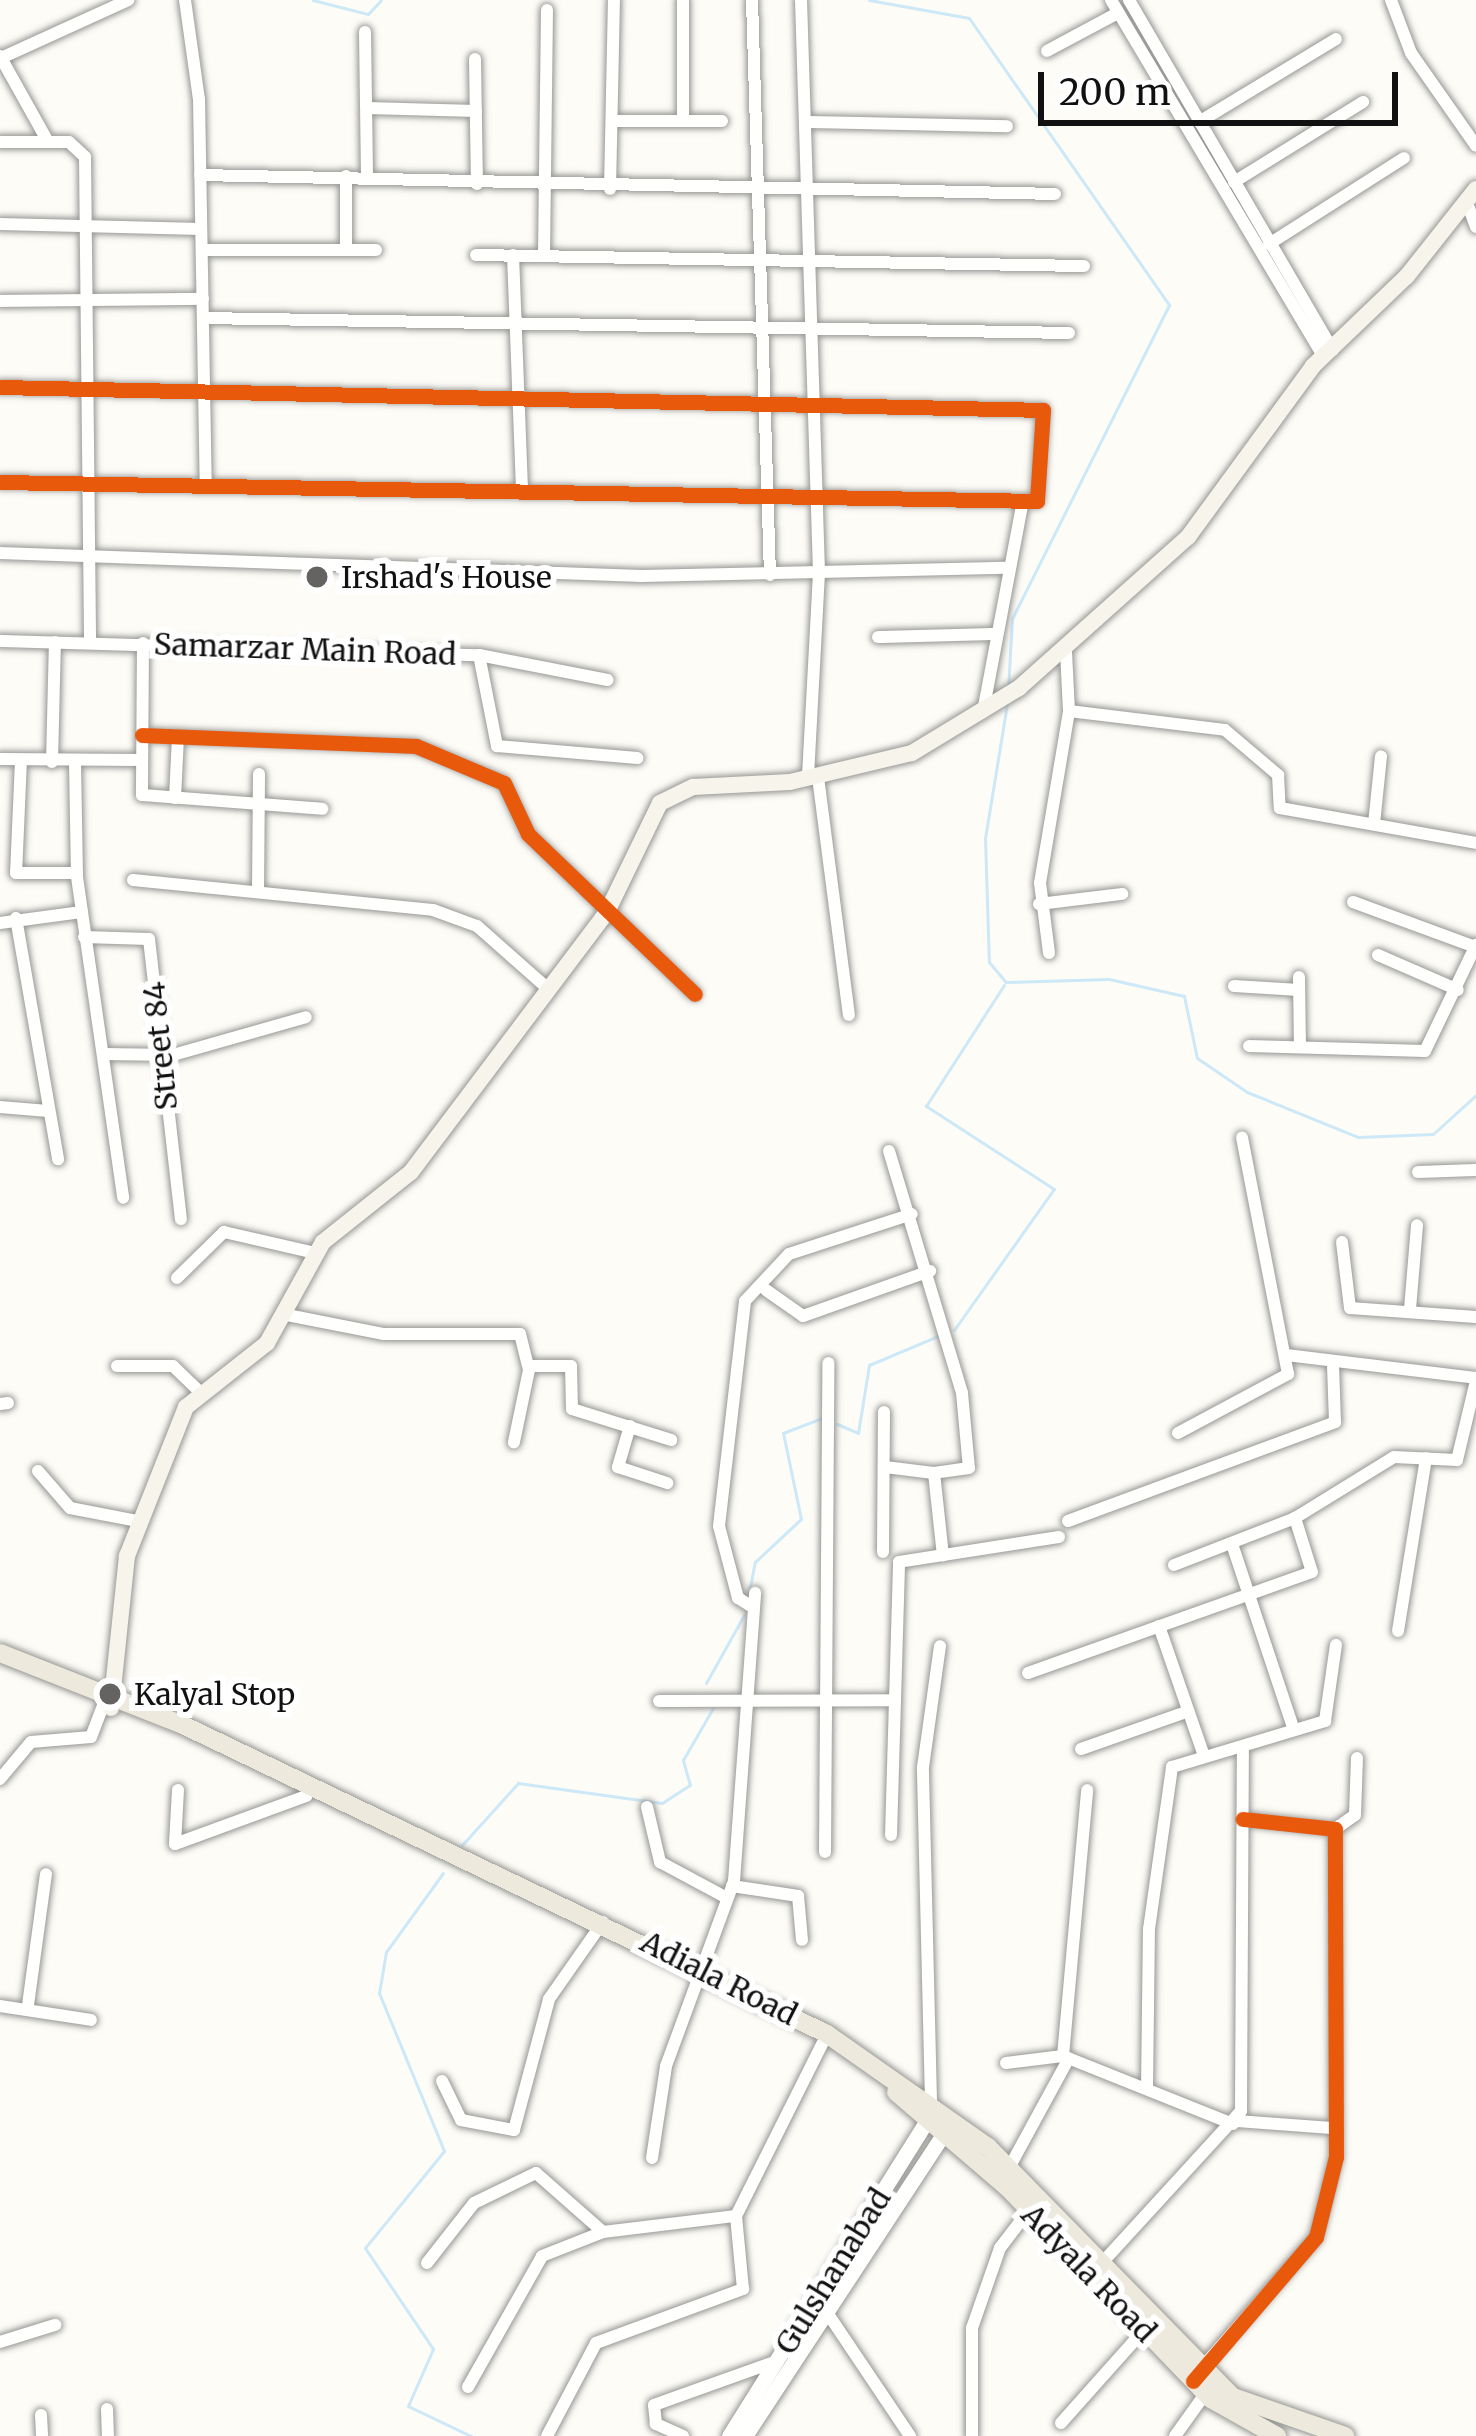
<!DOCTYPE html>
<style>
body{margin:0}
#map{position:relative;width:1476px;height:2436px;overflow:hidden;background:#fdfcf7;font-family:Merriweather,serif}
div>[style]{position:absolute}
[style*='--x']{left:calc(var(--x)*1px);top:calc(var(--y)*1px);width:calc(var(--w)*1px);rotate:calc(var(--a)*1deg)}
.stream>*{height:3px;margin:-1.5px;padding:0 1.5px;transform-origin:1.5px;border-radius:1.5px;background:#cde8f7}
.roads{filter:drop-shadow(0 0 3px #979795) drop-shadow(0 0 3px #979795)}
.minor>*{height:12px;margin:-6px;padding:0 6px;transform-origin:6px;border-radius:6px;background:#fffffe}
.tertiary>*{height:15px;margin:-7.5px;padding:0 7.5px;transform-origin:7.5px;border-radius:7.5px;background:#fffffe}
.secondary>*{height:16px;margin:-8px;padding:0 8px;transform-origin:8px;border-radius:8px;background:#f6f4eb}
.primary>*{height:18px;margin:-9px;padding:0 9px;transform-origin:9px;border-radius:9px;background:#ede9dc}
.cycleway>*{height:15px;margin:-7.5px;padding:0 7.5px;transform-origin:7.5px;border-radius:7.5px;background:#e8590c}
.dots>*{width:33px;height:33px;translate:-50% -50%;box-sizing:border-box;border:6px solid #fff;border-radius:50%}
span{translate:-50% -50%;white-space:nowrap;text-align:center;line-height:1.15;-webkit-text-stroke:12px #fff;paint-order:stroke}
.poi-label{font-size:30px;color:#111}
.left{translate:0 -50%;text-align:left}
.street-label{font-size:30px;color:#111}
.scale{position:absolute;left:1038px;top:72px;width:360px;height:54px;box-sizing:border-box;border:6px solid #111;border-top:0;padding-left:15px;font-size:36px;line-height:42px;white-space:nowrap;color:#111;-webkit-text-stroke:9px #fff;paint-order:stroke}
</style>
<div id="map">
<div class="stream">
<div style="--x:313;--y:0;--w:57;--a:14.3"></div>
<div style="--x:368;--y:14;--w:19;--a:-47"></div>
<div style="--x:869;--y:0;--w:102;--a:10.2"></div>
<div style="--x:969;--y:18;--w:350;--a:55.1"></div>
<div style="--x:1169;--y:305;--w:350;--a:116.6"></div>
<div style="--x:1012;--y:618;--w:71;--a:93.2"></div>
<div style="--x:1007;--y:704;--w:136;--a:99.3"></div>
<div style="--x:985;--y:838;--w:124;--a:88.2"></div>
<div style="--x:989;--y:962;--w:26;--a:50"></div>
<div style="--x:1006;--y:982;--w:103;--a:-1.7"></div>
<div style="--x:1109;--y:979;--w:77;--a:12.8"></div>
<div style="--x:1184;--y:996;--w:63;--a:78.2"></div>
<div style="--x:1197;--y:1058;--w:60;--a:34.2"></div>
<div style="--x:1247;--y:1092;--w:120;--a:22.1"></div>
<div style="--x:1358;--y:1137;--w:75;--a:-2.3"></div>
<div style="--x:1433;--y:1134;--w:58;--a:-42.2"></div>
<div style="--x:954;--y:1330;--w:173;--a:-54.7"></div>
<div style="--x:1054;--y:1189;--w:153;--a:-147"></div>
<div style="--x:926;--y:1106;--w:144;--a:-57.2"></div>
<div style="--x:837;--y:1424;--w:23;--a:23"></div>
<div style="--x:858;--y:1433;--w:69;--a:-80.8"></div>
<div style="--x:869;--y:1365;--w:75;--a:-22.8"></div>
<div style="--x:749;--y:1592;--w:31;--a:-79"></div>
<div style="--x:755;--y:1562;--w:63;--a:-43.1"></div>
<div style="--x:801;--y:1519;--w:88;--a:-101.8"></div>
<div style="--x:783;--y:1433;--w:42;--a:-21"></div>
<div style="--x:706;--y:1683;--w:78;--a:-60.8"></div>
<div style="--x:462;--y:1845;--w:84;--a:-47.9"></div>
<div style="--x:518;--y:1783;--w:145;--a:7.9"></div>
<div style="--x:662;--y:1803;--w:33;--a:-33"></div>
<div style="--x:690;--y:1785;--w:26;--a:-106"></div>
<div style="--x:683;--y:1760;--w:60;--a:-60"></div>
<div style="--x:443;--y:1873;--w:97;--a:125.8"></div>
<div style="--x:386;--y:1952;--w:42;--a:99.7"></div>
<div style="--x:379;--y:1993;--w:171;--a:67.6"></div>
<div style="--x:444;--y:2151;--w:125;--a:129.2"></div>
<div style="--x:365;--y:2248;--w:122;--a:56"></div>
<div style="--x:433;--y:2349;--w:62;--a:113.7"></div>
<div style="--x:408;--y:2406;--w:70;--a:25.5"></div>
</div>
<div class="roads">
<div class="minor">
<div style="--x:185;--y:0;--w:100;--a:82"></div>
<div style="--x:199;--y:99;--w:386;--a:89"></div>
<div style="--x:683;--y:0;--w:121;--a:90"></div>
<div style="--x:752;--y:0;--w:575;--a:88.21"></div>
<div style="--x:801;--y:0;--w:573;--a:88.2"></div>
<div style="--x:819;--y:573;--w:206;--a:93.1"></div>
<div style="--x:1111;--y:0;--w:416;--a:59.2"></div>
<div style="--x:1129;--y:0;--w:405;--a:59.8"></div>
<div style="--x:1391;--y:0;--w:57;--a:69.3"></div>
<div style="--x:1411;--y:53;--w:113;--a:55"></div>
<div style="--x:365;--y:32;--w:145;--a:89.2"></div>
<div style="--x:1047;--y:51;--w:81;--a:-28.2"></div>
<div style="--x:0;--y:56;--w:98;--a:60.8"></div>
<div style="--x:1;--y:58;--w:140;--a:-24.5"></div>
<div style="--x:475;--y:59;--w:125;--a:89.1"></div>
<div style="--x:367;--y:108;--w:109;--a:1.6"></div>
<div style="--x:612;--y:121;--w:110;--a:0"></div>
<div style="--x:809;--y:122;--w:198;--a:1.2"></div>
<div style="--x:1199;--y:122;--w:160;--a:-31.2"></div>
<div style="--x:0;--y:142;--w:69;--a:0"></div>
<div style="--x:69;--y:142;--w:22;--a:43"></div>
<div style="--x:85;--y:157;--w:484;--a:89.4"></div>
<div style="--x:200;--y:175;--w:855;--a:1.27"></div>
<div style="--x:346;--y:176;--w:74;--a:90"></div>
<div style="--x:1234;--y:182;--w:152;--a:-31.8"></div>
<div style="--x:610;--y:189;--w:189;--a:-88.8"></div>
<div style="--x:1469;--y:208;--w:20;--a:70"></div>
<div style="--x:0;--y:224;--w:201;--a:1.4"></div>
<div style="--x:1269;--y:244;--w:160;--a:-32.5"></div>
<div style="--x:202;--y:250;--w:174;--a:0"></div>
<div style="--x:476;--y:255;--w:608;--a:1.04"></div>
<div style="--x:513;--y:255;--w:236;--a:87.8"></div>
<div style="--x:544;--y:255;--w:245;--a:-89.3"></div>
<div style="--x:0;--y:301;--w:203;--a:-0.6"></div>
<div style="--x:203;--y:318;--w:866;--a:0.99"></div>
<div style="--x:0;--y:387;--w:1043;--a:1.26"></div>
<div style="--x:1043;--y:410;--w:91;--a:93.8"></div>
<div style="--x:1037;--y:501;--w:1037;--a:-178.95"></div>
<div style="--x:0;--y:553;--w:642;--a:2.05"></div>
<div style="--x:642;--y:576;--w:364;--a:-1.3"></div>
<div style="--x:878;--y:637;--w:118;--a:-1.5"></div>
<div style="--x:0;--y:641;--w:479;--a:1.7"></div>
<div style="--x:479;--y:655;--w:131;--a:11"></div>
<div style="--x:143;--y:643;--w:152;--a:90.4"></div>
<div style="--x:142;--y:795;--w:181;--a:4.4"></div>
<div style="--x:479;--y:655;--w:93;--a:78.8"></div>
<div style="--x:497;--y:746;--w:141;--a:4.9"></div>
<div style="--x:1069;--y:711;--w:157;--a:6.9"></div>
<div style="--x:1225;--y:730;--w:70;--a:40.3"></div>
<div style="--x:1278;--y:775;--w:33;--a:87"></div>
<div style="--x:1280;--y:808;--w:199;--a:10.1"></div>
<div style="--x:983;--y:712;--w:215;--a:-79.3"></div>
<div style="--x:142;--y:735;--w:274;--a:2.3"></div>
<div style="--x:416;--y:746;--w:95;--a:22.8"></div>
<div style="--x:504;--y:783;--w:56;--a:64.8"></div>
<div style="--x:528;--y:834;--w:231;--a:43.8"></div>
<div style="--x:0;--y:759;--w:141;--a:0.4"></div>
<div style="--x:21;--y:760;--w:113;--a:92.5"></div>
<div style="--x:16;--y:873;--w:61;--a:0"></div>
<div style="--x:52;--y:762;--w:120;--a:-88.6"></div>
<div style="--x:75;--y:762;--w:115;--a:89"></div>
<div style="--x:77;--y:877;--w:324;--a:81.8"></div>
<div style="--x:818;--y:777;--w:240;--a:82.6"></div>
<div style="--x:175;--y:798;--w:62;--a:-87.2"></div>
<div style="--x:1374;--y:824;--w:68;--a:-84.1"></div>
<div style="--x:133;--y:880;--w:301;--a:5.7"></div>
<div style="--x:433;--y:910;--w:47;--a:20"></div>
<div style="--x:477;--y:926;--w:94;--a:41.5"></div>
<div style="--x:258;--y:891;--w:117;--a:-89.5"></div>
<div style="--x:1353;--y:902;--w:130;--a:20.2"></div>
<div style="--x:1039;--y:904;--w:84;--a:-6.9"></div>
<div style="--x:16;--y:918;--w:245;--a:80.1"></div>
<div style="--x:0;--y:923;--w:82;--a:-7.7"></div>
<div style="--x:84;--y:937;--w:65;--a:1.8"></div>
<div style="--x:149;--y:939;--w:282;--a:83.5"></div>
<div style="--x:1049;--y:953;--w:71;--a:-97.3"></div>
<div style="--x:1040;--y:883;--w:174;--a:-80.4"></div>
<div style="--x:1069;--y:711;--w:60;--a:-92.9"></div>
<div style="--x:1378;--y:955;--w:87;--a:23.6"></div>
<div style="--x:1299;--y:977;--w:69;--a:89.2"></div>
<div style="--x:1234;--y:986;--w:65;--a:3.5"></div>
<div style="--x:1249;--y:1046;--w:176;--a:1.6"></div>
<div style="--x:1425;--y:1051;--w:118;--a:-64.3"></div>
<div style="--x:103;--y:1054;--w:70;--a:0.8"></div>
<div style="--x:173;--y:1055;--w:138;--a:-15.9"></div>
<div style="--x:0;--y:1107;--w:48;--a:4.8"></div>
<div style="--x:889;--y:1151;--w:253;--a:73.2"></div>
<div style="--x:962;--y:1393;--w:75;--a:84.7"></div>
<div style="--x:969;--y:1468;--w:35;--a:172"></div>
<div style="--x:934;--y:1473;--w:83;--a:83.8"></div>
<div style="--x:1418;--y:1172;--w:58;--a:-2"></div>
<div style="--x:1342;--y:1242;--w:66;--a:83.1"></div>
<div style="--x:1350;--y:1308;--w:126;--a:4.1"></div>
<div style="--x:177;--y:1278;--w:66;--a:-44.4"></div>
<div style="--x:224;--y:1232;--w:93;--a:13"></div>
<div style="--x:766;--y:1290;--w:45;--a:35.1"></div>
<div style="--x:803;--y:1316;--w:135;--a:-19.5"></div>
<div style="--x:1410;--y:1309;--w:84;--a:-85.2"></div>
<div style="--x:282;--y:1314;--w:104;--a:11.1"></div>
<div style="--x:384;--y:1334;--w:136;--a:0"></div>
<div style="--x:520;--y:1334;--w:37;--a:76"></div>
<div style="--x:529;--y:1370;--w:74;--a:101.8"></div>
<div style="--x:1286;--y:1355;--w:191;--a:6.9"></div>
<div style="--x:117;--y:1366;--w:56;--a:0"></div>
<div style="--x:173;--y:1366;--w:36;--a:44"></div>
<div style="--x:529;--y:1366;--w:42;--a:0"></div>
<div style="--x:571;--y:1366;--w:43;--a:88.7"></div>
<div style="--x:572;--y:1409;--w:104;--a:17.4"></div>
<div style="--x:0;--y:1404;--w:8;--a:-7"></div>
<div style="--x:630;--y:1426;--w:43;--a:106.3"></div>
<div style="--x:618;--y:1467;--w:52;--a:18.1"></div>
<div style="--x:1178;--y:1433;--w:125;--a:-28.2"></div>
<div style="--x:1288;--y:1374;--w:241;--a:-101"></div>
<div style="--x:885;--y:1467;--w:49;--a:7"></div>
<div style="--x:38;--y:1471;--w:49;--a:49.1"></div>
<div style="--x:70;--y:1508;--w:68;--a:11"></div>
<div style="--x:1068;--y:1521;--w:285;--a:-20.3"></div>
<div style="--x:1335;--y:1422;--w:58;--a:-92"></div>
<div style="--x:1232;--y:1544;--w:196;--a:71.6"></div>
<div style="--x:883;--y:1552;--w:140;--a:-89.6"></div>
<div style="--x:1174;--y:1565;--w:130;--a:-21.2"></div>
<div style="--x:1295;--y:1518;--w:116;--a:-31.6"></div>
<div style="--x:1394;--y:1457;--w:63;--a:2.7"></div>
<div style="--x:1457;--y:1460;--w:81;--a:-76.5"></div>
<div style="--x:754;--y:1608;--w:19;--a:-148"></div>
<div style="--x:738;--y:1598;--w:74;--a:-104.8"></div>
<div style="--x:719;--y:1526;--w:226;--a:-83.4"></div>
<div style="--x:745;--y:1301;--w:64;--a:-46.9"></div>
<div style="--x:789;--y:1254;--w:129;--a:-18"></div>
<div style="--x:1159;--y:1626;--w:138;--a:70.9"></div>
<div style="--x:1398;--y:1631;--w:175;--a:-80.8"></div>
<div style="--x:1028;--y:1673;--w:301;--a:-19.6"></div>
<div style="--x:1312;--y:1572;--w:57;--a:-107.5"></div>
<div style="--x:659;--y:1701;--w:235;--a:-0.2"></div>
<div style="--x:1081;--y:1749;--w:114;--a:-19.4"></div>
<div style="--x:0;--y:1779;--w:48;--a:-50"></div>
<div style="--x:31;--y:1742;--w:60;--a:-4.8"></div>
<div style="--x:91;--y:1737;--w:34;--a:-69"></div>
<div style="--x:178;--y:1790;--w:54;--a:93.2"></div>
<div style="--x:175;--y:1844;--w:140;--a:-20.1"></div>
<div style="--x:647;--y:1807;--w:57;--a:76.7"></div>
<div style="--x:660;--y:1862;--w:76;--a:28.2"></div>
<div style="--x:1335;--y:1829;--w:24;--a:-35"></div>
<div style="--x:1355;--y:1815;--w:57;--a:-88"></div>
<div style="--x:891;--y:1835;--w:273;--a:-88.3"></div>
<div style="--x:899;--y:1562;--w:162;--a:-8.9"></div>
<div style="--x:825;--y:1852;--w:489;--a:-89.6"></div>
<div style="--x:732;--y:1886;--w:67;--a:8.6"></div>
<div style="--x:798;--y:1896;--w:44;--a:84.8"></div>
<div style="--x:28;--y:2005;--w:132;--a:-82.2"></div>
<div style="--x:0;--y:2006;--w:92;--a:8.7"></div>
<div style="--x:1063;--y:2056;--w:267;--a:-84.8"></div>
<div style="--x:1006;--y:2063;--w:57;--a:-7"></div>
<div style="--x:1063;--y:2056;--w:183;--a:21.8"></div>
<div style="--x:442;--y:2081;--w:43;--a:64"></div>
<div style="--x:461;--y:2120;--w:54;--a:10.7"></div>
<div style="--x:514;--y:2130;--w:136;--a:-75"></div>
<div style="--x:549;--y:1999;--w:94;--a:-55"></div>
<div style="--x:1147;--y:2089;--w:160;--a:-89.3"></div>
<div style="--x:1149;--y:1929;--w:164;--a:-81.9"></div>
<div style="--x:1172;--y:1767;--w:160;--a:-16.7"></div>
<div style="--x:1325;--y:1721;--w:77;--a:-81.8"></div>
<div style="--x:931;--y:2101;--w:334;--a:-91.4"></div>
<div style="--x:923;--y:1767;--w:122;--a:-82"></div>
<div style="--x:1237;--y:2121;--w:95;--a:4.2"></div>
<div style="--x:652;--y:2158;--w:93;--a:-81.3"></div>
<div style="--x:666;--y:2066;--w:197;--a:-69.8"></div>
<div style="--x:734;--y:1881;--w:289;--a:-85.8"></div>
<div style="--x:1009;--y:2168;--w:125;--a:-61.4"></div>
<div style="--x:427;--y:2263;--w:76;--a:-51.9"></div>
<div style="--x:474;--y:2203;--w:69;--a:-25.8"></div>
<div style="--x:536;--y:2173;--w:89;--a:41.4"></div>
<div style="--x:603;--y:2232;--w:134;--a:-6.9"></div>
<div style="--x:1100;--y:2265;--w:209;--a:-47.5"></div>
<div style="--x:1241;--y:2111;--w:363;--a:-89.7"></div>
<div style="--x:822;--y:2305;--w:158;--a:56.1"></div>
<div style="--x:0;--y:2342;--w:58;--a:-17.2"></div>
<div style="--x:1200;--y:2370;--w:176;--a:-48.9"></div>
<div style="--x:1316;--y:2237;--w:82;--a:-76"></div>
<div style="--x:1336;--y:2157;--w:328;--a:-90.2"></div>
<div style="--x:1335;--y:1829;--w:93;--a:-173.8"></div>
<div style="--x:468;--y:2387;--w:150;--a:-60.5"></div>
<div style="--x:542;--y:2256;--w:66;--a:-21.5"></div>
<div style="--x:107;--y:2409;--w:27;--a:88"></div>
<div style="--x:41;--y:2415;--w:21;--a:87"></div>
<div style="--x:1061;--y:2423;--w:123;--a:-48.3"></div>
<div style="--x:547;--y:2436;--w:105;--a:-62.2"></div>
<div style="--x:596;--y:2343;--w:157;--a:-20.2"></div>
<div style="--x:743;--y:2289;--w:73;--a:-95.5"></div>
<div style="--x:736;--y:2216;--w:203;--a:-63.4"></div>
<div style="--x:683;--y:2436;--w:30;--a:-156"></div>
<div style="--x:656;--y:2424;--w:19;--a:-96"></div>
<div style="--x:654;--y:2405;--w:131;--a:-19.7"></div>
<div style="--x:972;--y:2436;--w:108;--a:-90"></div>
<div style="--x:972;--y:2328;--w:85;--a:-70.7"></div>
<div style="--x:1000;--y:2248;--w:48;--a:-52.7"></div>
<div style="--x:1175;--y:2436;--w:52;--a:-54.5"></div>
</div>
<div class="tertiary">
<div style="--x:729;--y:2436;--w:381;--a:-57.9"></div>
<div style="--x:745;--y:2436;--w:370;--a:-56.7"></div>
</div>
<div class="secondary">
<div style="--x:111;--y:1708;--w:153;--a:-84"></div>
<div style="--x:127;--y:1556;--w:160;--a:-68.4"></div>
<div style="--x:186;--y:1407;--w:103;--a:-38.3"></div>
<div style="--x:267;--y:1343;--w:115;--a:-61"></div>
<div style="--x:323;--y:1242;--w:112;--a:-38.5"></div>
<div style="--x:411;--y:1172;--w:326;--a:-53"></div>
<div style="--x:607;--y:912;--w:121;--a:-64.1"></div>
<div style="--x:660;--y:803;--w:37;--a:-26"></div>
<div style="--x:693;--y:787;--w:97;--a:-3"></div>
<div style="--x:790;--y:782;--w:125;--a:-13.4"></div>
<div style="--x:912;--y:753;--w:125;--a:-31.3"></div>
<div style="--x:1019;--y:688;--w:227;--a:-41.8"></div>
<div style="--x:1188;--y:537;--w:212;--a:-53.8"></div>
<div style="--x:1313;--y:366;--w:130;--a:-43.8"></div>
<div style="--x:1407;--y:276;--w:111;--a:-51.6"></div>
</div>
<div class="primary">
<div style="--x:0;--y:1653;--w:197;--a:21.5"></div>
<div style="--x:183;--y:1725;--w:714;--a:25.63"></div>
<div style="--x:827;--y:2034;--w:197;--a:35.1"></div>
<div style="--x:988;--y:2147;--w:350;--a:45.6"></div>
<div style="--x:1233;--y:2397;--w:119;--a:19.2"></div>
<div style="--x:896;--y:2092;--w:146;--a:40.6"></div>
<div style="--x:1007;--y:2187;--w:294;--a:46.1"></div>
<div style="--x:1211;--y:2399;--w:76;--a:29.3"></div>
</div>
</div>
<div class="cycleway">
<div style="--x:0;--y:387;--w:1043;--a:1.26"></div>
<div style="--x:1043;--y:410;--w:91;--a:93.8"></div>
<div style="--x:1037;--y:501;--w:1037;--a:-178.95"></div>
<div style="--x:142;--y:735;--w:274;--a:2.3"></div>
<div style="--x:416;--y:746;--w:95;--a:22.8"></div>
<div style="--x:504;--y:783;--w:56;--a:64.8"></div>
<div style="--x:528;--y:834;--w:231;--a:43.8"></div>
<div style="--x:1193;--y:2381;--w:189;--a:-49.5"></div>
<div style="--x:1316;--y:2237;--w:82;--a:-76"></div>
<div style="--x:1336;--y:2157;--w:328;--a:-90.2"></div>
<div style="--x:1335;--y:1829;--w:93;--a:-173.8"></div>
</div>
<div class="dots">
<div style="left:317px;top:577px;background:#646362"></div>
<div style="left:110px;top:1694px;background:#646362"></div>
</div>
<div class="poi-label">
<span class="left" style="left:341px;top:577px">Irshad's House</span>
<span class="left" style="left:134px;top:1694px">Kalyal Stop</span>
</div>
<div class="street-label">
<span style="left:305px;top:649px;rotate:2deg">Samarzar Main Road</span>
<span style="left:160px;top:1046px;rotate:-96deg">Street 84</span>
<span style="left:719px;top:1978px;rotate:27deg">Adiala Road</span>
<span style="left:833px;top:2271px;rotate:-58deg">Gulshanabad</span>
<span style="left:1089px;top:2273px;rotate:46deg">Adyala Road</span>
</div>
<div class="scale">200 m</div>
</div>
